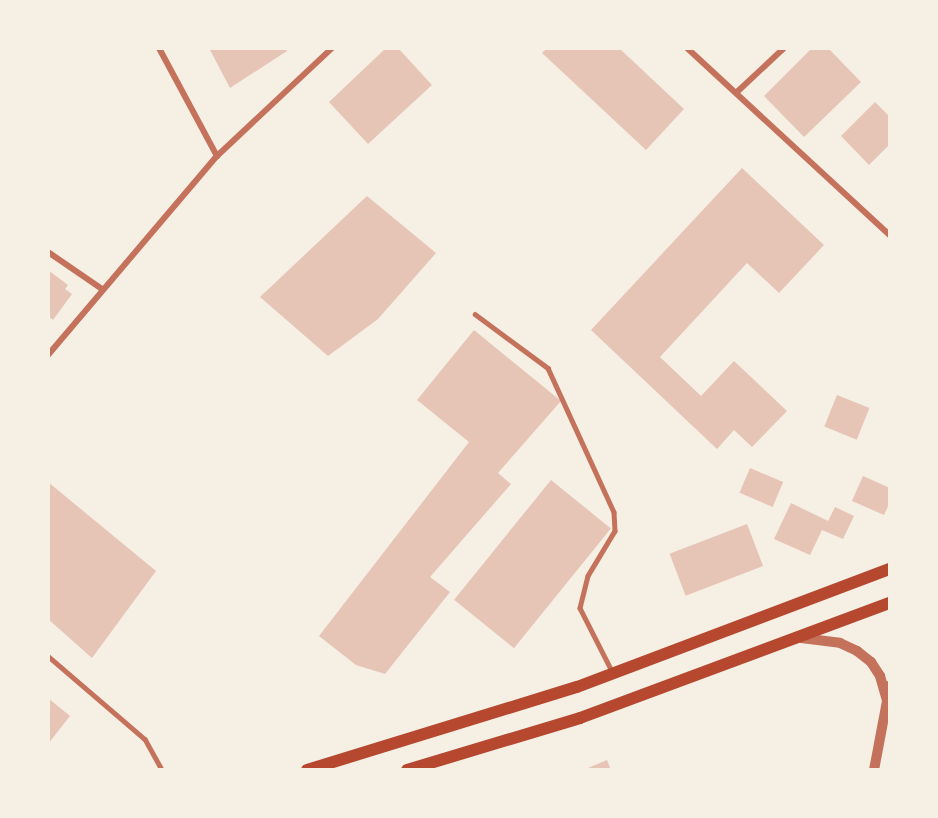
<!DOCTYPE html>
<style>
body{margin:0}
#map{position:relative;width:938px;height:818px;overflow:hidden;background:#f6efe4;font-family:Lora,serif}
div>[style]{position:absolute}
[style*='--x']{left:calc(var(--x)*1px);top:calc(var(--y)*1px);width:calc(var(--w)*1px);rotate:calc(var(--a)*1deg)}
.building>*{inset:0;background:#e6c5b7;transform-origin:0 0}
.service>*{height:4.5px;margin:-2.25px;padding:0 2.25px;transform-origin:2.25px;border-radius:2.25px;background:#c5725c}
.minor>*{height:6px;margin:-3px;padding:0 3px;transform-origin:3px;border-radius:3px;background:#c5725c}
.tertiary>*{height:10px;margin:-5px;padding:0 5px;transform-origin:5px;border-radius:5px;background:#c5725c}
.secondary>*{height:12px;margin:-6px;padding:0 6px;transform-origin:6px;border-radius:6px;background:#b5482f}
span{translate:-50% -50%;white-space:nowrap;text-align:center;line-height:1.15;-webkit-text-stroke:4.5px #f6efe4;paint-order:stroke}
.frame{position:absolute;inset:0;border:50px solid #f6efe4;pointer-events:none}
</style>
<div id="map">
<div class="building">
<div style="clip-path:polygon(209px 48px,286px 48px,287px 51px,230px 88px)"></div>
<div style="clip-path:polygon(386px 48px,398px 48px,432px 85px,368px 144px,329px 102px)"></div>
<div style="clip-path:polygon(547px 48px,619px 48px,684px 109px,646px 150px,542px 53px)"></div>
<div style="clip-path:polygon(812px 48px,828px 48px,861px 82px,804px 137px,764px 96px)"></div>
<div style="clip-path:polygon(875px 102px,890px 117px,890px 144px,869px 165px,841px 136px)"></div>
<div style="clip-path:polygon(742px 168px,824px 245px,779px 293px,747px 263px,660px 357px,701px 396px,734px 361px,787px 411px,752px 447px,734px 430px,717px 449px,591px 330px)"></div>
<div style="clip-path:polygon(367px 196px,436px 253px,378px 319px,328px 356px,260px 297px)"></div>
<div style="clip-path:polygon(48px 270px,68px 285px,65px 289px,72px 294px,53px 320px,48px 316px)"></div>
<div style="clip-path:polygon(474px 330px,561px 401px,498px 473px,511px 484px,430px 577px,450px 592px,385px 674px,356px 665px,319px 636px,469px 442px,417px 400px)"></div>
<div style="left:837px;top:395px;width:35px;height:34px;rotate:22deg"></div>
<div style="left:750px;top:468px;width:36px;height:27px;rotate:23deg"></div>
<div style="clip-path:polygon(863px 476px,890px 488px,890px 502px,884px 515px,852px 501px)"></div>
<div style="left:551px;top:480px;width:77px;height:154px;rotate:39deg"></div>
<div style="clip-path:polygon(48px 482px,156px 571px,92px 658px,48px 619px)"></div>
<div style="clip-path:polygon(791px 503px,828px 521px,835px 507px,854px 516px,843px 539px,822px 530px,810px 555px,774px 539px)"></div>
<div style="left:747px;top:524px;width:45px;height:83px;rotate:69deg"></div>
<div style="clip-path:polygon(48px 698px,70px 716px,48px 744px)"></div>
<div style="clip-path:polygon(607px 760px,611px 770px,583px 770px)"></div>
</div>
<div class="service">
<div style="--x:475;--y:314;--w:91;--a:36.5"></div>
<div style="--x:548;--y:368;--w:158;--a:65.4"></div>
<div style="--x:614;--y:512;--w:19;--a:87"></div>
<div style="--x:615;--y:531;--w:52;--a:121"></div>
<div style="--x:588;--y:576;--w:33;--a:104"></div>
<div style="--x:580;--y:608;--w:71;--a:63.1"></div>
<div style="--x:48;--y:656;--w:128;--a:40.6"></div>
<div style="--x:145;--y:739;--w:35;--a:61"></div>
</div>
<div class="minor">
<div style="--x:159;--y:48;--w:123;--a:61.8"></div>
<div style="--x:687;--y:48;--w:276;--a:42.7"></div>
<div style="--x:737;--y:92;--w:64;--a:-43.1"></div>
<div style="--x:48;--y:252;--w:65;--a:34.4"></div>
<div style="--x:48;--y:355;--w:261;--a:-49.7"></div>
<div style="--x:217;--y:156;--w:158;--a:-43.2"></div>
</div>
<div class="tertiary">
<div style="--x:801;--y:638;--w:39;--a:7"></div>
<div style="--x:840;--y:643;--w:19;--a:25"></div>
<div style="--x:857;--y:651;--w:18;--a:38"></div>
<div style="--x:871;--y:662;--w:17;--a:57"></div>
<div style="--x:880;--y:676;--w:25;--a:74"></div>
<div style="--x:874;--y:770;--w:86;--a:-79.3"></div>
</div>
<div class="secondary">
<div style="--x:307;--y:770;--w:282;--a:-17.1"></div>
<div style="--x:577;--y:687;--w:335;--a:-20.7"></div>
<div style="--x:407;--y:770;--w:181;--a:-16.7"></div>
<div style="--x:580;--y:718;--w:331;--a:-20.4"></div>
</div>
<div class="frame"></div>
</div>
